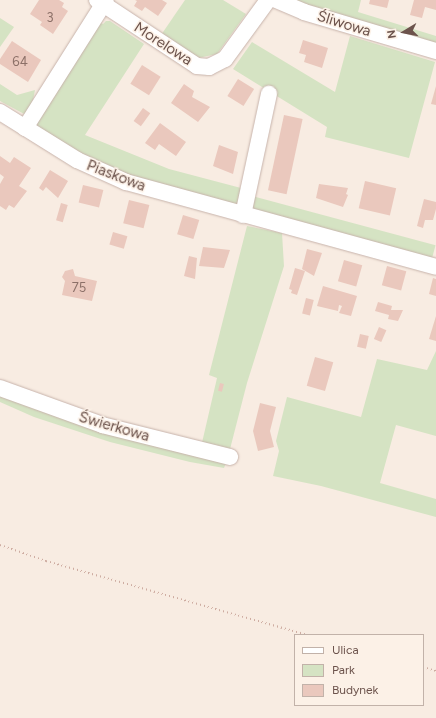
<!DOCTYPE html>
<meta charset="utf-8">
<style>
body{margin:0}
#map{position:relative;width:436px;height:718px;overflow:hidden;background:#f8ece2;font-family:Figtree,sans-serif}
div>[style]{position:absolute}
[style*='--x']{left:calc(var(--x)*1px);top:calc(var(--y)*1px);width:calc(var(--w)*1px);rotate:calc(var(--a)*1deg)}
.green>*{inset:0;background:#d5e3c3;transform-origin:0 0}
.building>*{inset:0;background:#eac8bd;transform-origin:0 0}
.path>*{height:2px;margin-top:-1px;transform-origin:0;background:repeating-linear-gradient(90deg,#ceaca1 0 1px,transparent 0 4px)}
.roads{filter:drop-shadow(0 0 1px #c7b3ab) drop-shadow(0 0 1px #c7b3ab)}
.minor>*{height:16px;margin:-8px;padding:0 8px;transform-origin:8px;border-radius:8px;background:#fff}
span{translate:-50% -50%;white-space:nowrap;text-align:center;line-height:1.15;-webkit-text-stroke:3px #fcf1e7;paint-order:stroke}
.number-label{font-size:13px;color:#8c7068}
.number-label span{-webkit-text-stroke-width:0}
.street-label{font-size:15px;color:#6c534c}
.legend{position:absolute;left:294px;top:634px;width:130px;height:72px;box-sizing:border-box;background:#fcf1e7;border:1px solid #c2b2a9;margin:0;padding:5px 7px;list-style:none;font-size:12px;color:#6c534c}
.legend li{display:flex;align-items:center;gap:8px;height:20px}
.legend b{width:20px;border:1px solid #c2b2a9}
.north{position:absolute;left:384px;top:12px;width:40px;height:40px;-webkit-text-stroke:3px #fcf1e7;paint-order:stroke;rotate:260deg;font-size:11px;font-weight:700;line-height:16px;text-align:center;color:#6c534c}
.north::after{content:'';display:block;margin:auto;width:14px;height:18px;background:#6c534c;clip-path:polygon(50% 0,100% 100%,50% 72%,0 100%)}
</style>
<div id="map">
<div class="green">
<div style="clip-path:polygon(185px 0,223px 0,246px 14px,217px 54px,198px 58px,161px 35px)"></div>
<div style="clip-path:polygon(291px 0,361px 0,358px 12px,436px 36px,436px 45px)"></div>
<div style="clip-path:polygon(0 18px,14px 27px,0 47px)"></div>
<div style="clip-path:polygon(106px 21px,110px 21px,144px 44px,85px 135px,169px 169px,241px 188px,238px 209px,141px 181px,89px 161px,33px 125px,99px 22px,103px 24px)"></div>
<div style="clip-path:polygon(350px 36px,435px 62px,409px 158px,325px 137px,327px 127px,233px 69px,252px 42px,335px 92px)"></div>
<div style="clip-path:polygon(0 84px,17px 95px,35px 90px,33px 100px,26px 115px,0 101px)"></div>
<div style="left:252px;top:196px;width:190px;height:17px;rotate:15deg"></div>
<div style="clip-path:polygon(247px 226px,282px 233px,284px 266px,247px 383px,229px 453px,201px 447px,217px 378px,209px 375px)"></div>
<div style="clip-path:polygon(436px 351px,436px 436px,396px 425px,380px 483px,436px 499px,436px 517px,321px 486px,273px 476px,279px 451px,276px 441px,287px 397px,361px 417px,377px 359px,427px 370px)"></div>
<div style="clip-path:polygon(0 393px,226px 463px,224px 468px,190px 462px,110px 442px,34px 417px,0 402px)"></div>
</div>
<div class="building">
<div style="clip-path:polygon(39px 0,59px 0,64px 3px,62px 7px,68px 11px,53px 34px,40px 25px,42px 22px,30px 14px)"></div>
<div style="clip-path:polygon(135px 0,162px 0,167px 3px,158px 16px,145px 7px,142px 11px,134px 6px,137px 1px)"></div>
<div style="clip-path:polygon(370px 0,389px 0,387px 8px,369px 4px)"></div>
<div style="clip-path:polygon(414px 0,436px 0,436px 10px,425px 7px,422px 18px,410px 15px)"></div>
<div style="clip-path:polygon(303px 40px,328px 48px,322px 68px,304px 62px,306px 55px,299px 53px)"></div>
<div style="clip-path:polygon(12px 41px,41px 60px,28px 82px,0 64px,0 59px)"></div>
<div style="left:142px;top:65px;width:22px;height:22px;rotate:32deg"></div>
<div style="left:238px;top:79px;width:19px;height:20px;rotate:32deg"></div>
<div style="clip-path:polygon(184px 84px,194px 91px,192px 97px,210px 107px,198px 122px,171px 103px)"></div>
<div style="clip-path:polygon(436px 86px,436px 105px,431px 104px)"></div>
<div style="left:143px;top:108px;width:9px;height:16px;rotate:36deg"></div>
<div style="left:284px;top:115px;width:19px;height:77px;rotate:12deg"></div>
<div style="clip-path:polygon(160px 123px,186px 142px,176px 156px,159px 144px,155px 150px,145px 143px)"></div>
<div style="clip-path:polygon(219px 145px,238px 152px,233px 174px,213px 166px)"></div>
<div style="clip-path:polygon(0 156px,10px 163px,14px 157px,31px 168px,19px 186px,27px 191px,14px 208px,9px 205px,6px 210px,0 206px,0 184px,4px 177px,0 174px)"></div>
<div style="clip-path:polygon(50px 170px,68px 181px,58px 198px,46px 187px,43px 191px,39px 188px)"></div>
<div style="left:365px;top:181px;width:32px;height:28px;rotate:13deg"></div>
<div style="clip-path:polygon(319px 184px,348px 188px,346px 194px,348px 195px,343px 207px,316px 198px)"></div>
<div style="left:83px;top:185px;width:21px;height:18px;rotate:14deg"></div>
<div style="clip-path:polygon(424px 199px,436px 202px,436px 209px,433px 220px,425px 220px,423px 228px,417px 226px)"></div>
<div style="left:129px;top:200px;width:21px;height:24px;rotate:14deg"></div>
<div style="left:61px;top:203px;width:7px;height:18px;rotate:16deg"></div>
<div style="left:183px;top:215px;width:17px;height:20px;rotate:17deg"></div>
<div style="left:113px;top:232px;width:15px;height:13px;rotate:16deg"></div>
<div style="clip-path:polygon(203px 247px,230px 250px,224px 268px,199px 266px)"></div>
<div style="clip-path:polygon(307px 249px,322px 253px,314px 276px,302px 269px)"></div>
<div style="clip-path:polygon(189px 256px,197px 258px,195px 279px,184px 276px)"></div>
<div style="left:344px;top:260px;width:19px;height:22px;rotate:16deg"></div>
<div style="left:387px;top:266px;width:20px;height:20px;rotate:15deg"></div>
<div style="clip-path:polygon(295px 268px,305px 271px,297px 295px,291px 293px,292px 290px,289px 289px)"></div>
<div style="clip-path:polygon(73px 269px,75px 276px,97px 281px,92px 301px,62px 295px,65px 281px,62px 277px,65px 271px)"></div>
<div style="clip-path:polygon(433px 278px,436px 279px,436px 296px,429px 294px)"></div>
<div style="clip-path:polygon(323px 286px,357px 296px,351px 316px,339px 313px,342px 306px,339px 305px,338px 311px,317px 306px)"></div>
<div style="left:306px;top:298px;width:8px;height:16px;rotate:14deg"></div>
<div style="clip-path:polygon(378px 302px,392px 306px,391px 310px,403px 310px,398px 321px,388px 319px,389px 315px,375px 311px)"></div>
<div style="clip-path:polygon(436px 316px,436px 341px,429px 339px)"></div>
<div style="left:379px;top:327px;width:8px;height:13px;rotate:23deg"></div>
<div style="left:360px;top:334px;width:9px;height:13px;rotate:13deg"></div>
<div style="left:315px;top:357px;width:19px;height:30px;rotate:16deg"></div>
<div style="left:220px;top:383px;width:4px;height:8px;rotate:14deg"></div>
<div style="clip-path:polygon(260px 403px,276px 407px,270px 431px,274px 447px,258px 451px,253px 431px)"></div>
</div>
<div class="path">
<div style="--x:0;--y:545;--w:49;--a:19.2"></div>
<div style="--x:46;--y:561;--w:271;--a:15.8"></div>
<div style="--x:423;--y:667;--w:14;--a:17"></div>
</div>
<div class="roads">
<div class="minor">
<div style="--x:97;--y:0;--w:120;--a:33.4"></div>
<div style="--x:197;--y:66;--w:12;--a:5"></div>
<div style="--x:209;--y:67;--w:18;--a:-27"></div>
<div style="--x:225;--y:59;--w:73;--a:-53.9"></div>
<div style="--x:276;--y:0;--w:30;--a:23"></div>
<div style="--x:304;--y:12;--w:138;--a:16.5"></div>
<div style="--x:0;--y:112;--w:91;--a:31.9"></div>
<div style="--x:77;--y:160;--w:54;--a:24.2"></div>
<div style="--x:126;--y:182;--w:321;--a:15.3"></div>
<div style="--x:25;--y:128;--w:151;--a:-57.7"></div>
<div style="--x:243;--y:215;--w:124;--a:-77.9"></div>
<div style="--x:0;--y:388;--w:109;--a:19.9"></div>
<div style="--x:102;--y:425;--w:132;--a:14"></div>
</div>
</div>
<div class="number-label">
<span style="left:50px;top:18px">3</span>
<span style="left:20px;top:62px">64</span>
<span style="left:79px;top:288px">75</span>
</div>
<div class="street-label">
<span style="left:344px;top:24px;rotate:17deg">Śliwowa</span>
<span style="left:163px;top:44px;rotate:33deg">Morelowa</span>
<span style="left:116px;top:176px;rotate:21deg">Piaskowa</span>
<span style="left:114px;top:427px;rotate:16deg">Świerkowa</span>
</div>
<ul class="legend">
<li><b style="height:5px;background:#fff"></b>Ulica</li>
<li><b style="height:11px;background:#d5e3c3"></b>Park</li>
<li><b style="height:11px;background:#eac8bd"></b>Budynek</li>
</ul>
<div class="north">N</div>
</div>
